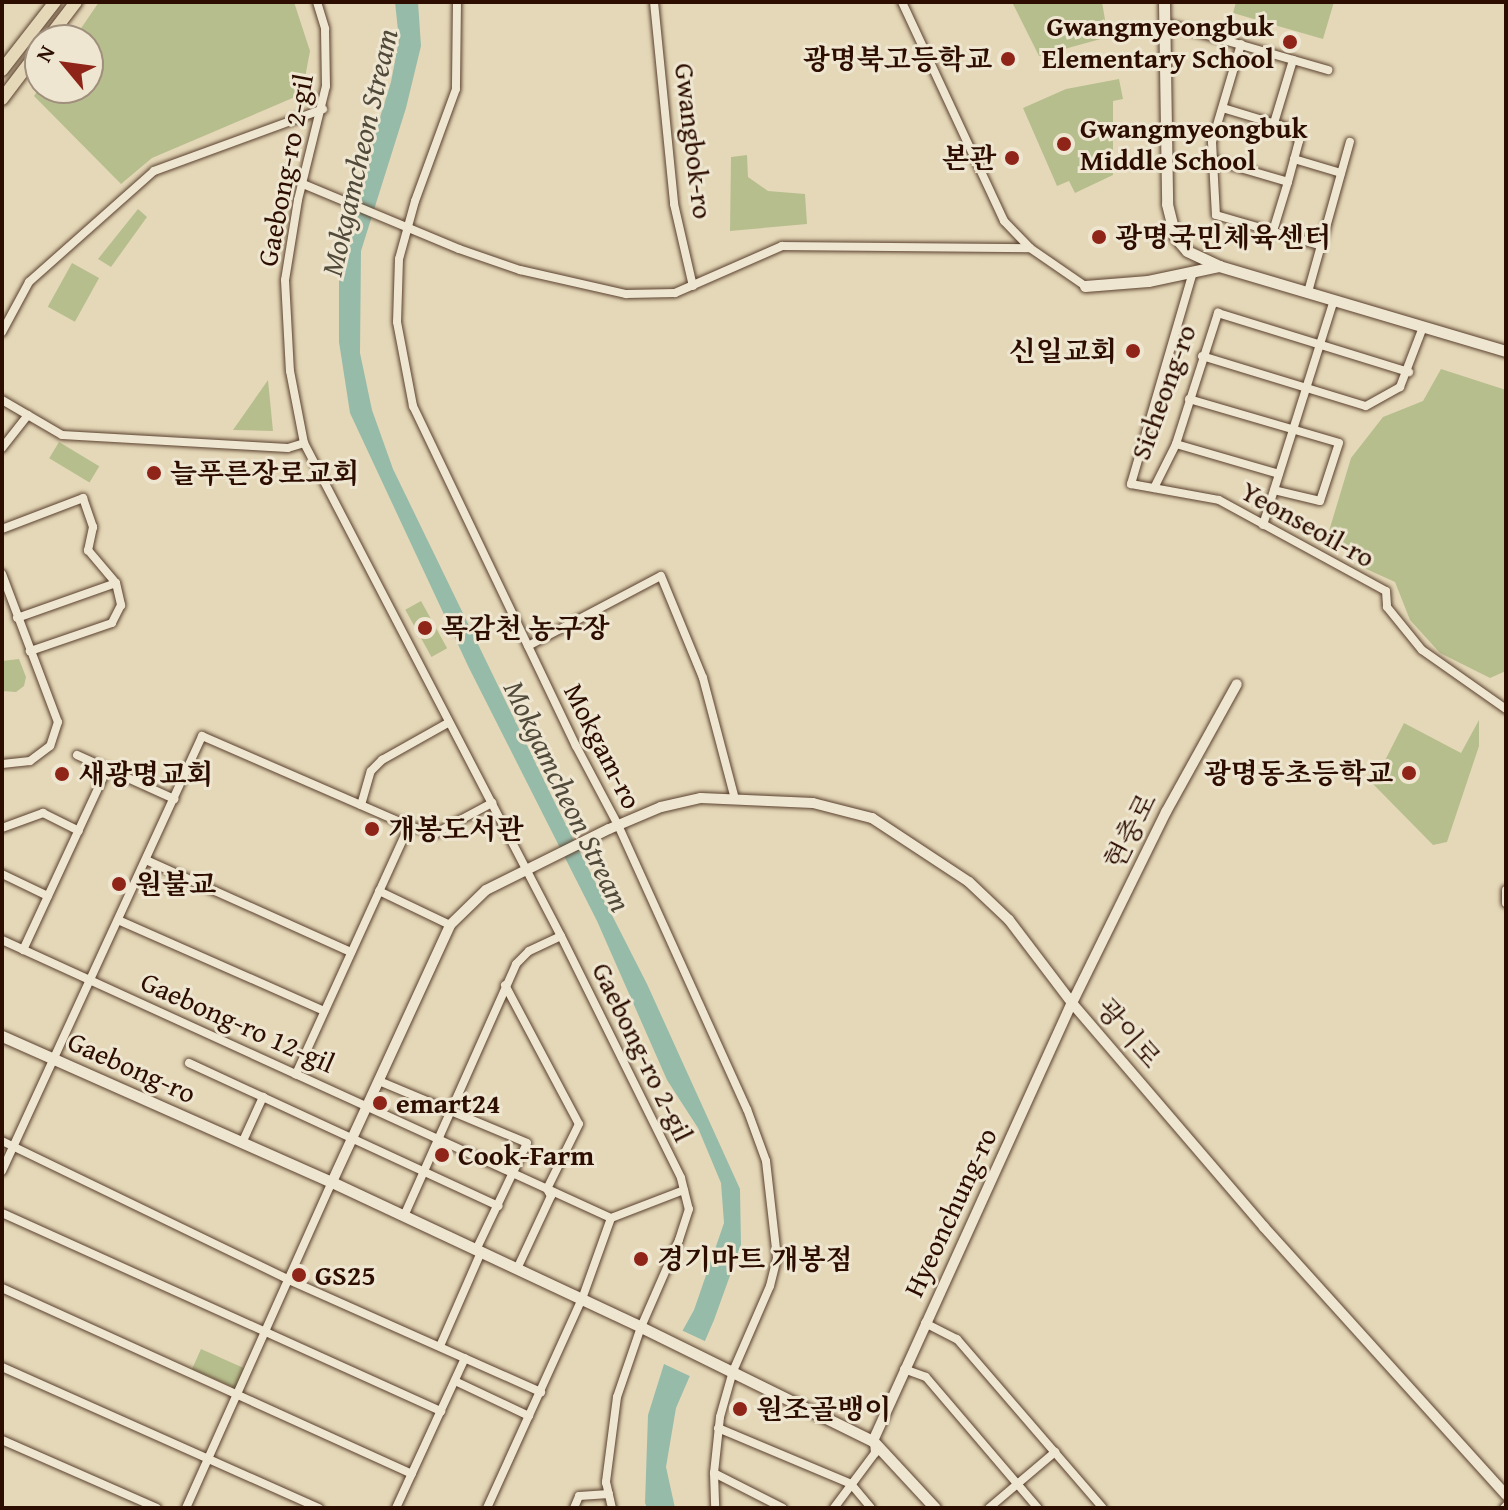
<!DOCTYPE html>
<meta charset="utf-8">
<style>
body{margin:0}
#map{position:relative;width:1508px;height:1510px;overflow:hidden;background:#e5d8b8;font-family:"Gentium Book Plus","Noto Serif KR",serif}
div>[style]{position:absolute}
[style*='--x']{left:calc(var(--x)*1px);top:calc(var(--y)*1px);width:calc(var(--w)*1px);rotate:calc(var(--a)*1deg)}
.green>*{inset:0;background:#b7be8d;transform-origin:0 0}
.water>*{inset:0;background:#97bba9}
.pier>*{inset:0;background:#e5d8b8;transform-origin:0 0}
.roads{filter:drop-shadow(0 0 2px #5a402e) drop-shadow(0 0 2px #5a402e)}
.minor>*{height:8px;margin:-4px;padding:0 4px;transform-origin:4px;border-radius:4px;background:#eee6d1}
.tertiary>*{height:10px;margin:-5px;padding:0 5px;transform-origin:5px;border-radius:5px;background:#eee6d1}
.secondary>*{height:11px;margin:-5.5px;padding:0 5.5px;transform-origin:5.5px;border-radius:5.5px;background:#eee6d1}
.primary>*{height:12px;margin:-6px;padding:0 6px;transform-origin:6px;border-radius:6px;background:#e5d8b8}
.dots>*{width:22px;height:22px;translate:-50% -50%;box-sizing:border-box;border:4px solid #eee6d1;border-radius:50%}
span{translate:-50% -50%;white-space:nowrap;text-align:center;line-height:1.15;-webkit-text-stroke:6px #eee6d1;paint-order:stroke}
.poi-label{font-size:28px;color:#2c0d00;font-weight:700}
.right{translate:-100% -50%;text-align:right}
.left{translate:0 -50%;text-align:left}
.street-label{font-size:28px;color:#2c0d00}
.water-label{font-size:30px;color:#514a3b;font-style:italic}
.frame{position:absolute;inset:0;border:4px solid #2c0d00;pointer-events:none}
.north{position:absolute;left:24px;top:24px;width:80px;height:80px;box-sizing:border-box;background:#eee6d1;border:2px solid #a08f7d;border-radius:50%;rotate:299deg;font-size:22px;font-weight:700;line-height:32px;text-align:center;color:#2c0d00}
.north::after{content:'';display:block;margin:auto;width:28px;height:36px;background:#8f2418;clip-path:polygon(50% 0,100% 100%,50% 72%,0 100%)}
</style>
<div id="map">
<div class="green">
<div style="clip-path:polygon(99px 2px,294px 2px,310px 51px,302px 94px,152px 158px,121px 184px,34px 96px,40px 87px,88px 88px,88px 40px,73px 40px)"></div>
<div style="clip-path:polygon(1012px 2px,1102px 2px,1108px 37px,1039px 56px)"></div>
<div style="clip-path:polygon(1236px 2px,1334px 2px,1323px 39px,1233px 13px)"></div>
<div style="clip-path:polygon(1119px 79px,1123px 99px,1113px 101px,1113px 175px,1075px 193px,1069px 181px,1057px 186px,1023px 108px,1066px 89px)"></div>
<div style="clip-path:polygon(747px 155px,748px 177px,768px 191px,805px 194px,807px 224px,730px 231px,731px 157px)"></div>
<div style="clip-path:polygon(138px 209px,147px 217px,111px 267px,98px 259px)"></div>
<div style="left:72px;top:263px;width:31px;height:50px;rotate:29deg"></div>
<div style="clip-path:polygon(1441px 369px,1506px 390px,1506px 671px,1490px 678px,1440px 653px,1410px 620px,1395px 582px,1364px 568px,1329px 531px,1351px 458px,1383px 417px,1423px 401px)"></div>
<div style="clip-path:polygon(268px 380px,273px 431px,233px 430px)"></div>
<div style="left:59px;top:442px;width:47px;height:19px;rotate:31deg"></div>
<div style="left:421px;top:601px;width:54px;height:18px;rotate:61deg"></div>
<div style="clip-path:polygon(19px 659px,26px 677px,24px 686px,16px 692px,2px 691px,2px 661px)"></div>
<div style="clip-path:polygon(1479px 720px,1479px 746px,1447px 842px,1433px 845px,1373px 784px,1404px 723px,1461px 753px)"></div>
<div style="left:201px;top:1349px;width:51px;height:22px;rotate:24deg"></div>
</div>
<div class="water">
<div style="clip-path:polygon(395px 2px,418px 2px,421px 46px,406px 108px,361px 251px,360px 353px,372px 410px,393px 469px,556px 805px,647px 984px,740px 1189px,741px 1245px,714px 1320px,676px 1408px,666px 1467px,675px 1508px,647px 1508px,645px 1503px,648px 1415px,664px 1364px,694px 1310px,724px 1223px,721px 1183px,698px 1128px,667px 1080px,597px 921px,469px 668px,350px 413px,339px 342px,339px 249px,391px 82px,399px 40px)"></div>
</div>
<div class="pier">
<div style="left:679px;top:1329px;width:33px;height:38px;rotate:25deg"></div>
</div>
<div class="roads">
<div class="minor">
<div style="--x:317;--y:2;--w:28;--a:73"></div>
<div style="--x:325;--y:29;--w:57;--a:89"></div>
<div style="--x:326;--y:86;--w:117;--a:103.8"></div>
<div style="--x:298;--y:200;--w:81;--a:99.2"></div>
<div style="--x:285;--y:280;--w:91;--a:86.9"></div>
<div style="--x:290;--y:371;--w:73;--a:79"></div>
<div style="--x:304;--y:443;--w:556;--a:62.47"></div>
<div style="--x:561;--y:936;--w:270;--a:63.6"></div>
<div style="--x:681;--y:1178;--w:32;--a:76"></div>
<div style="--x:689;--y:1209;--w:33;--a:108"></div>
<div style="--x:679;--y:1240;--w:95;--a:113.6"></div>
<div style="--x:641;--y:1327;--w:74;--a:108.9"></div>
<div style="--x:617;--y:1397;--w:86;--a:97.4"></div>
<div style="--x:606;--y:1482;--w:27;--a:77"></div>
<div style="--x:457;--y:2;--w:87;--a:90.7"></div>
<div style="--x:456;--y:89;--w:119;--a:110.1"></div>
<div style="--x:415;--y:201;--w:60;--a:105.4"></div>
<div style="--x:399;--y:259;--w:63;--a:91.8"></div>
<div style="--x:397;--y:322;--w:86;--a:79.2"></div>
<div style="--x:413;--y:406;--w:377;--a:64.4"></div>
<div style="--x:576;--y:746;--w:89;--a:62"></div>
<div style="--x:618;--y:825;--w:312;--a:65.6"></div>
<div style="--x:747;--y:1109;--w:55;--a:69.9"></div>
<div style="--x:766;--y:1161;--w:98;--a:83.5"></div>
<div style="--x:777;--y:1258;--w:29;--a:104"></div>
<div style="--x:770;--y:1286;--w:93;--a:113.5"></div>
<div style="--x:733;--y:1371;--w:48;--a:105.8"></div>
<div style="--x:720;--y:1417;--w:56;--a:96.1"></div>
<div style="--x:714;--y:1473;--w:35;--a:88"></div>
<div style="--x:654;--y:2;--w:203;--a:84.3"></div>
<div style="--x:674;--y:204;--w:84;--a:77"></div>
<div style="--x:902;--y:2;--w:242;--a:65"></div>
<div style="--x:1004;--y:221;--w:37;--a:46"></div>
<div style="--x:1030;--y:248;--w:67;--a:34.6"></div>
<div style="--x:1165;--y:23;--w:170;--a:16.1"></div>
<div style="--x:1241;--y:44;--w:102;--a:106.5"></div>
<div style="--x:1212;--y:142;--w:73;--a:86.9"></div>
<div style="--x:1216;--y:215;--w:107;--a:16.2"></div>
<div style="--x:1274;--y:123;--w:66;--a:-73.2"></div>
<div style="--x:1294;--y:159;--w:49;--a:16.6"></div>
<div style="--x:1213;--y:160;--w:78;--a:16.3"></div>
<div style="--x:1288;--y:182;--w:42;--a:-75"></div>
<div style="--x:1299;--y:141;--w:14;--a:-120"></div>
<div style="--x:1292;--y:129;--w:72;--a:-163.1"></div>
<div style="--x:303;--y:184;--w:169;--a:22.6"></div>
<div style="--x:459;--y:249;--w:65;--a:19"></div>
<div style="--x:520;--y:270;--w:109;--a:12.8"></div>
<div style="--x:626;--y:294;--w:49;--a:-1.2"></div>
<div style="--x:675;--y:293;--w:117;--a:-23.7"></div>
<div style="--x:782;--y:246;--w:248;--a:0.5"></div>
<div style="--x:1273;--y:231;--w:51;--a:-73"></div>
<div style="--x:1193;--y:272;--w:221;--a:106.3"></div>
<div style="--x:1131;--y:484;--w:89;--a:10.3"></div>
<div style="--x:1219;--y:500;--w:190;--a:28.6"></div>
<div style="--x:1386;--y:591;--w:16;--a:86"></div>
<div style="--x:1387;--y:607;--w:55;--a:50.9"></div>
<div style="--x:1422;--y:650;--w:103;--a:35.1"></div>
<div style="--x:1308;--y:292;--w:156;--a:-74.4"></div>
<div style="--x:2;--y:332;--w:57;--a:-61.6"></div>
<div style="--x:29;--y:282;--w:167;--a:-41.6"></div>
<div style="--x:154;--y:171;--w:180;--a:-20.1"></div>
<div style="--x:1202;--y:356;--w:171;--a:17"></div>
<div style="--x:1366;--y:406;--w:39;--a:-29"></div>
<div style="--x:1400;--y:387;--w:64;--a:-69"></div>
<div style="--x:1189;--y:399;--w:156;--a:16.3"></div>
<div style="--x:1339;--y:443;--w:61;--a:108.1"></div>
<div style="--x:1320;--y:501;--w:47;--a:-166.6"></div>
<div style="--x:2;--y:400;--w:69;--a:30.3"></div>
<div style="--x:62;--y:435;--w:226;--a:3.3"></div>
<div style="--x:288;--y:448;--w:17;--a:-17"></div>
<div style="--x:1176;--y:444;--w:107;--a:16.2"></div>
<div style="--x:2;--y:448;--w:42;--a:-51.8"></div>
<div style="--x:1154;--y:488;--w:49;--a:-63.4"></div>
<div style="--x:1176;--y:444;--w:138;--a:-72.2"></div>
<div style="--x:1218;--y:313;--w:200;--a:17.2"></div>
<div style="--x:1263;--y:525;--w:236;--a:-72.5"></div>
<div style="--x:2;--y:529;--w:87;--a:-20.9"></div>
<div style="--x:83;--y:498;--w:31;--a:71"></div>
<div style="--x:93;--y:527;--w:24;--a:102"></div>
<div style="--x:88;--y:550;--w:43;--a:49.7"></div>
<div style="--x:116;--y:583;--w:23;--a:77"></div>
<div style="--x:121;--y:605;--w:20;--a:117"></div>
<div style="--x:112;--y:623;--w:87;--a:161.1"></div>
<div style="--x:2;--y:574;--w:158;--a:69.3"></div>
<div style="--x:58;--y:722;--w:25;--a:108"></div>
<div style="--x:50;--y:746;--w:25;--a:143"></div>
<div style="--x:30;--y:761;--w:28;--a:174"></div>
<div style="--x:17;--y:618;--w:105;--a:-19.5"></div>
<div style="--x:528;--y:646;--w:150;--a:-27.8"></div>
<div style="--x:661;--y:576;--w:110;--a:67.6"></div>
<div style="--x:703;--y:678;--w:125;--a:75.2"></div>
<div style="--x:77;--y:755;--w:107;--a:24.4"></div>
<div style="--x:361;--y:805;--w:35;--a:-74"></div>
<div style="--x:371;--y:771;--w:16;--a:-45"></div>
<div style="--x:382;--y:760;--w:76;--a:-29.3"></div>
<div style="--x:409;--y:826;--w:28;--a:15"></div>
<div style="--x:436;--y:833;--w:64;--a:-28.2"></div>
<div style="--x:2;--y:828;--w:44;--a:-20.1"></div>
<div style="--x:43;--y:813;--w:40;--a:26.6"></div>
<div style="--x:146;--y:860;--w:225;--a:24.2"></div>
<div style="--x:2;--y:874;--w:51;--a:25.6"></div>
<div style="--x:1506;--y:890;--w:13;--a:90"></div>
<div style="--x:379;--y:891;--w:79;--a:25.6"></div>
<div style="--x:118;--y:920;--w:225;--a:23.8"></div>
<div style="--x:2;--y:940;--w:669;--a:24.54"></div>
<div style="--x:23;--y:950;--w:197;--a:-65.1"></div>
<div style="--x:505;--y:985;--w:157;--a:62"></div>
<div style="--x:579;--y:1124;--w:72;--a:116.2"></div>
<div style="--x:547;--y:1189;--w:8;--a:60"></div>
<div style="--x:551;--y:1196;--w:81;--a:115"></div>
<div style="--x:189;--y:1063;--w:341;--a:24.8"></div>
<div style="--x:379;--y:1081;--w:160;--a:22.7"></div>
<div style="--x:527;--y:1143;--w:119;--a:115.5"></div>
<div style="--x:2;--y:1141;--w:319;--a:25.8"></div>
<div style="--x:289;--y:1280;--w:276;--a:24"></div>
<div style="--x:242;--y:1143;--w:51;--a:-65.5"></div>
<div style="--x:2;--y:1171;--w:479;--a:-65.3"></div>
<div style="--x:202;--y:736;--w:226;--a:23.5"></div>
<div style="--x:409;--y:826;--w:273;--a:114.5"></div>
<div style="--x:2;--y:1213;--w:482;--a:24.3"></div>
<div style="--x:404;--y:1216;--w:276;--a:-66"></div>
<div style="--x:516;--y:964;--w:18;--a:-45"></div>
<div style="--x:529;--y:951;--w:35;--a:-25"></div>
<div style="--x:2;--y:1288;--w:450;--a:24.4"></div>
<div style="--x:925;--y:1323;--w:36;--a:27"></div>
<div style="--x:957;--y:1339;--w:223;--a:49.2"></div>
<div style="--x:440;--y:1346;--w:103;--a:-66.4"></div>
<div style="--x:2;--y:1367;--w:347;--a:24"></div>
<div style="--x:904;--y:1369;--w:23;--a:20"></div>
<div style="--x:926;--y:1377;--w:172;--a:49.5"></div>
<div style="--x:455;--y:1381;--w:82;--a:25.3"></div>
<div style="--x:718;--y:1428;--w:144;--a:22.8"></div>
<div style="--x:851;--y:1484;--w:31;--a:50"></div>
<div style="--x:2;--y:1440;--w:169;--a:23.7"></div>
<div style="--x:714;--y:1473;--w:77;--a:26.9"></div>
<div style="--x:186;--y:1508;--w:357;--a:-65.9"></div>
<div style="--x:396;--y:1508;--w:165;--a:-65.3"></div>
<div style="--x:487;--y:1508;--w:230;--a:-65.6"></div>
<div style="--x:582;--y:1299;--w:86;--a:-70.3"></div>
<div style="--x:611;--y:1218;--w:78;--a:-21"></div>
<div style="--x:574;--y:1508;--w:13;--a:-67"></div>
<div style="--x:579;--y:1496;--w:30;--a:-4"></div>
<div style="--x:834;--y:1508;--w:69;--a:-53.3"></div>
<div style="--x:875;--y:1453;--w:11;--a:-95"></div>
<div style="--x:989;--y:1508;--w:87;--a:-40.3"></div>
<div style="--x:1504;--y:1508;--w:3;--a:-45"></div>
</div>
<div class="tertiary">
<div style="--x:332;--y:1182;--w:283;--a:-65.3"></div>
<div style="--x:450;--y:925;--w:50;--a:-44.2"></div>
<div style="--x:486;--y:890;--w:137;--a:-26.4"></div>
<div style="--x:609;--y:829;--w:56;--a:-22.9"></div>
<div style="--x:661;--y:807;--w:41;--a:-12.7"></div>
<div style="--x:701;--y:798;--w:112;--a:2.6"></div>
<div style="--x:813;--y:803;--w:61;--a:14.3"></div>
<div style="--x:872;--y:818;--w:116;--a:33.4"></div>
<div style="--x:969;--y:882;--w:55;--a:43.5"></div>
<div style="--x:1009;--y:920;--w:104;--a:52.8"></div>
<div style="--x:1072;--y:1003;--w:295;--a:49.4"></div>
<div style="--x:1264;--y:1227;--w:361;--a:47.9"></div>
<div style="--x:873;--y:1441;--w:481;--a:-65.6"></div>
<div style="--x:1072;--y:1003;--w:213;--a:-63.8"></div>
<div style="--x:1166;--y:812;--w:146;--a:-61"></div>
</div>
<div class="secondary">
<div style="--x:1164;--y:2;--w:202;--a:89.1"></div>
<div style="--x:1167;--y:204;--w:34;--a:76"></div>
<div style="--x:1175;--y:237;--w:18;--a:49"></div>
<div style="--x:1187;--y:251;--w:35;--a:25"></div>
<div style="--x:1219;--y:266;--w:299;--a:16.5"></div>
<div style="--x:1085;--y:286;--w:63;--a:-4.5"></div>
<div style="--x:1148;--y:281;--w:73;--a:-11.9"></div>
<div style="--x:2;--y:1036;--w:361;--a:23.9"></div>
<div style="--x:332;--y:1182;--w:341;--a:25.1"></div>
<div style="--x:641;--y:1327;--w:258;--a:26.2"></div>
<div style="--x:873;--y:1441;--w:91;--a:47.2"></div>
</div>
<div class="primary">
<div style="--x:47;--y:40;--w:48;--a:-52.7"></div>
<div style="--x:2;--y:70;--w:86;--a:-52.1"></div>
<div style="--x:2;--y:99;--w:63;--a:-52.8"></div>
</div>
</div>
<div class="dots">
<div style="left:1290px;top:42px;background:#8f2418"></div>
<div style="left:1008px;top:59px;background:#8f2418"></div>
<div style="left:1064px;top:144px;background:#8f2418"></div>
<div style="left:1012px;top:158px;background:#8f2418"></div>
<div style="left:1099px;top:237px;background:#8f2418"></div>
<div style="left:1133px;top:351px;background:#8f2418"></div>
<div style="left:154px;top:473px;background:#8f2418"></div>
<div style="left:425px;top:628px;background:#8f2418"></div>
<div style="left:1409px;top:773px;background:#8f2418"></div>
<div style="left:62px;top:774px;background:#8f2418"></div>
<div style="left:372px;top:829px;background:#8f2418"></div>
<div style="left:119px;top:884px;background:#8f2418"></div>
<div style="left:380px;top:1103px;background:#8f2418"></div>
<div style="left:442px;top:1155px;background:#8f2418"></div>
<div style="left:641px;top:1259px;background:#8f2418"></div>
<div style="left:299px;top:1275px;background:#8f2418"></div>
<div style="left:740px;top:1409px;background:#8f2418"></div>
</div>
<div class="poi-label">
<span class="right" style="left:1274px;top:42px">Gwangmyeongbuk<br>Elementary School</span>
<span class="right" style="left:992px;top:59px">광명북고등학교</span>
<span class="left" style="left:1080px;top:144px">Gwangmyeongbuk<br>Middle School</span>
<span class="right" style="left:996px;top:158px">본관</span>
<span class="left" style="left:1115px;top:237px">광명국민체육센터</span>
<span class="right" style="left:1117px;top:351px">신일교회</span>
<span class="left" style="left:170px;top:473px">늘푸른장로교회</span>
<span class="left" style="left:441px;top:628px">목감천 농구장</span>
<span class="right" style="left:1393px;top:773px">광명동초등학교</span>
<span class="left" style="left:78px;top:774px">새광명교회</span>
<span class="left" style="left:388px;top:829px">개봉도서관</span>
<span class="left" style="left:135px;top:884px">원불교</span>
<span class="left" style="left:396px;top:1103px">emart24</span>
<span class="left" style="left:458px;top:1155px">Cook-Farm</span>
<span class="left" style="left:657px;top:1259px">경기마트 개봉점</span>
<span class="left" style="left:315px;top:1275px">GS25</span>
<span class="left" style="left:756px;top:1409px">원조골뱅이</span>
</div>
<div class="street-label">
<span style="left:694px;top:141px;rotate:83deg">Gwangbok-ro</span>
<span style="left:285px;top:170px;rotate:-79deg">Gaebong-ro 2-gil</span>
<span style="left:1163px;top:392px;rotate:-70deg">Sicheong-ro</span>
<span style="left:1308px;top:524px;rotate:29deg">Yeonseoil-ro</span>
<span style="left:603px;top:746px;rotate:63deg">Mokgam-ro</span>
<span style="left:1130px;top:831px;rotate:-63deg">현충로</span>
<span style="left:238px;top:1022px;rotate:24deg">Gaebong-ro 12-gil</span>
<span style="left:1129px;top:1033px;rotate:49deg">광이로</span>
<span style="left:643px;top:1052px;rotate:64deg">Gaebong-ro 2-gil</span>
<span style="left:132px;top:1067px;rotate:24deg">Gaebong-ro</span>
<span style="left:950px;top:1212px;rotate:-65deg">Hyeonchung-ro</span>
</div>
<div class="water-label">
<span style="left:359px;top:152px;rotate:-77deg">Mokgamcheon Stream</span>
<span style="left:568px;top:796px;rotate:64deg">Mokgamcheon Stream</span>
</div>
<div class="frame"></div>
<div class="north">N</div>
</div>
